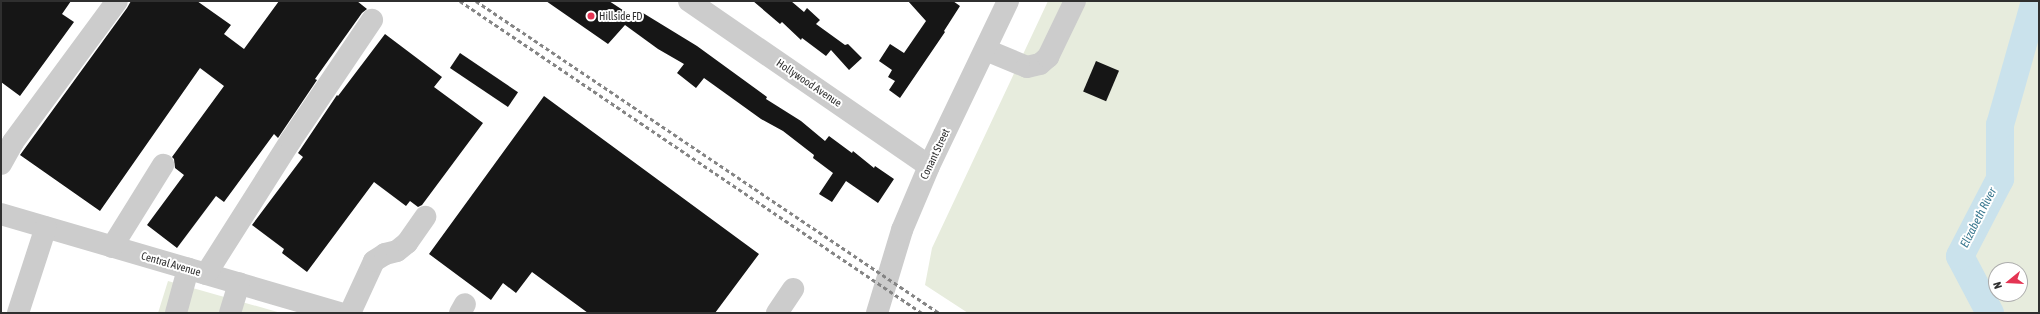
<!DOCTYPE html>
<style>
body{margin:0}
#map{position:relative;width:2040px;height:314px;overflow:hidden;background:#fff;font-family:"Asap Condensed",sans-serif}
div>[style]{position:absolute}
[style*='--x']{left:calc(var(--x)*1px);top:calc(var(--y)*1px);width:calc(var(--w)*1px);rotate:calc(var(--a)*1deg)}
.green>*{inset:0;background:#e7ecdd}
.river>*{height:28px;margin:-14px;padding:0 14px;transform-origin:14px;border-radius:14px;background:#cae2ec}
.building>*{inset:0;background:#161616;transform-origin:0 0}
.minor>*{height:22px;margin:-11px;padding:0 11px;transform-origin:11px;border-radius:11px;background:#ccc}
.rail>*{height:3px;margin-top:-1.5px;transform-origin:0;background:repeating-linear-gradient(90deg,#848484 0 4px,transparent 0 7px)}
.dots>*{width:11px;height:11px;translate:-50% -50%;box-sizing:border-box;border:2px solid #fff;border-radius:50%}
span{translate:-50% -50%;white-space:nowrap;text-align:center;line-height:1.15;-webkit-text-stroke:4px #fff;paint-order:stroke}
.poi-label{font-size:11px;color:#2f2f2f}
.left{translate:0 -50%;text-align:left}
.street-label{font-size:11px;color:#2f2f2f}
.water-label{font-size:12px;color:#3d7a91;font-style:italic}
.frame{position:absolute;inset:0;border:2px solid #2f2f2f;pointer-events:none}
.north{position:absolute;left:1988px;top:262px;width:40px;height:40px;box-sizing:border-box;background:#fff;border:1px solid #acacac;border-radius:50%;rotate:252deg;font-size:11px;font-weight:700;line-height:16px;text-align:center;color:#2f2f2f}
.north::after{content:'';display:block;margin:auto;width:14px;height:18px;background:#e43453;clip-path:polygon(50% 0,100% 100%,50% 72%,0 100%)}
</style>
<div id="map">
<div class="green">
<div style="clip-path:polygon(evenodd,1048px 1px,2039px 1px,2039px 311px,2038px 313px,968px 313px,925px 285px,932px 248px,1048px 1px,1996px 270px,2020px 270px,2020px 294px,1996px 294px,1996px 270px)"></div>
<div style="clip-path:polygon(168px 281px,281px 313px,158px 313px)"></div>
</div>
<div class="river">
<div style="--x:1990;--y:313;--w:64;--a:-117.8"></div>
<div style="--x:1960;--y:256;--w:87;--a:-62.5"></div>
<div style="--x:2000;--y:179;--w:54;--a:-90"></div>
<div style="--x:2000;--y:125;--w:129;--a:-74.2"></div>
</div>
<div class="building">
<div style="clip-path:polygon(1px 1px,71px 1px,62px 14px,74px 22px,20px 96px,1px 82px)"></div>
<div style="clip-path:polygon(131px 1px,197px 1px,231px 25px,224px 34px,244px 49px,279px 1px,357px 1px,367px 9px,362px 13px,315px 79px,317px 80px,278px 138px,274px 134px,224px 202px,216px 196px,177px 248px,147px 225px,184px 175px,175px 168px,174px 159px,172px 157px,224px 86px,200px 68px,100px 211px,20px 155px,127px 8px)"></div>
<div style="clip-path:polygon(546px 1px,609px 1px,638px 20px,643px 13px,697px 46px,767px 97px,766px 99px,801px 121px,825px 141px,829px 136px,852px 153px,853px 151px,874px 168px,875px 166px,894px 179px,878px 203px,846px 181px,832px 202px,819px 194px,833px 173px,813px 158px,814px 155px,783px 131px,761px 119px,704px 78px,696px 88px,677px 73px,684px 64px,658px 49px,625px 25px,608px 44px)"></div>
<div style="clip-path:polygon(753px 1px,791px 1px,804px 12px,807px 8px,820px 20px,816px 24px,845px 45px,848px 44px,862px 58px,849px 70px,831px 50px,826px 56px,802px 38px,801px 40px,782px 22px,780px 24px)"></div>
<div style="clip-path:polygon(908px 1px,953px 1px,960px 6px,944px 31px,945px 32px,900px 98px,889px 90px,895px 81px,888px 77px,892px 70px,879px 61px,890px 44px,904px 53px,926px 21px)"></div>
<div style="clip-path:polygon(385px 34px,442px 77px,434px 87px,483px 123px,422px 205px,418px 207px,410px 201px,406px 206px,374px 182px,307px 272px,282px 253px,284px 249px,252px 225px,303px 157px,298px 153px,337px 95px,338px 96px)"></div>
<div style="left:460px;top:53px;width:70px;height:18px;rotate:34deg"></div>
<div style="left:1096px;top:61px;width:25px;height:33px;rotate:23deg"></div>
<div style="clip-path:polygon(544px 96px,759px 254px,715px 313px,588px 313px,532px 272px,516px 293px,503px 283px,491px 300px,429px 254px)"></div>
</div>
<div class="minor">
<div style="--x:689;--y:1;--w:291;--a:34.5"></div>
<div style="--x:986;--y:50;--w:44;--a:22.5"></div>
<div style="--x:1027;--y:67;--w:13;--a:-13"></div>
<div style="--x:1040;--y:64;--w:11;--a:-41"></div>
<div style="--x:1048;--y:57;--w:62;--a:-64.3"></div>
<div style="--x:1;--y:164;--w:25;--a:-61"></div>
<div style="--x:13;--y:142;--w:175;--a:-53.6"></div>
<div style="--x:1;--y:214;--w:353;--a:16.3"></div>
<div style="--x:112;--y:247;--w:97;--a:-58.1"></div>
<div style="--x:206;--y:274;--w:159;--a:-57.6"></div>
<div style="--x:291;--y:140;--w:145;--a:-56"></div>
<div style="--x:18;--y:313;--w:90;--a:-72"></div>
<div style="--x:176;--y:313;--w:46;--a:-74.7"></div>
<div style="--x:230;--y:313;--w:31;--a:-73"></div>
<div style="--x:350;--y:313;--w:57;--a:-65.2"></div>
<div style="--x:374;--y:261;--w:13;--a:-32"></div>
<div style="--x:385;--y:254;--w:12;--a:-14"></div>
<div style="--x:397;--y:251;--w:13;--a:-39"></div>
<div style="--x:407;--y:243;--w:32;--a:-55"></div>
<div style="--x:460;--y:313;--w:10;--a:-61"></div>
<div style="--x:777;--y:313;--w:29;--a:-56"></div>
<div style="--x:877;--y:313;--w:87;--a:-73.2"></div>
<div style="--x:902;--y:230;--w:69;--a:-67.1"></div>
<div style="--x:929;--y:166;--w:183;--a:-64.4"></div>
</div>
<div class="rail">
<div style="--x:460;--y:1;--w:557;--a:34.03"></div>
<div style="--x:476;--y:1;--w:558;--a:33.97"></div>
</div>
<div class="dots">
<div style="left:591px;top:16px;background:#e43453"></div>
</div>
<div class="poi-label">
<span class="left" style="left:599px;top:16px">Hillside FD</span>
</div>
<div class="street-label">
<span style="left:809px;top:83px;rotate:34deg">Hollywood Avenue</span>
<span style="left:935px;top:154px;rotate:-65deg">Conant Street</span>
<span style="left:171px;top:264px;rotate:16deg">Central Avenue</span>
</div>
<div class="water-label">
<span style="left:1979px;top:218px;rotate:-63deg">Elizabeth River</span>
</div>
<div class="frame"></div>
<div class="north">N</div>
</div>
